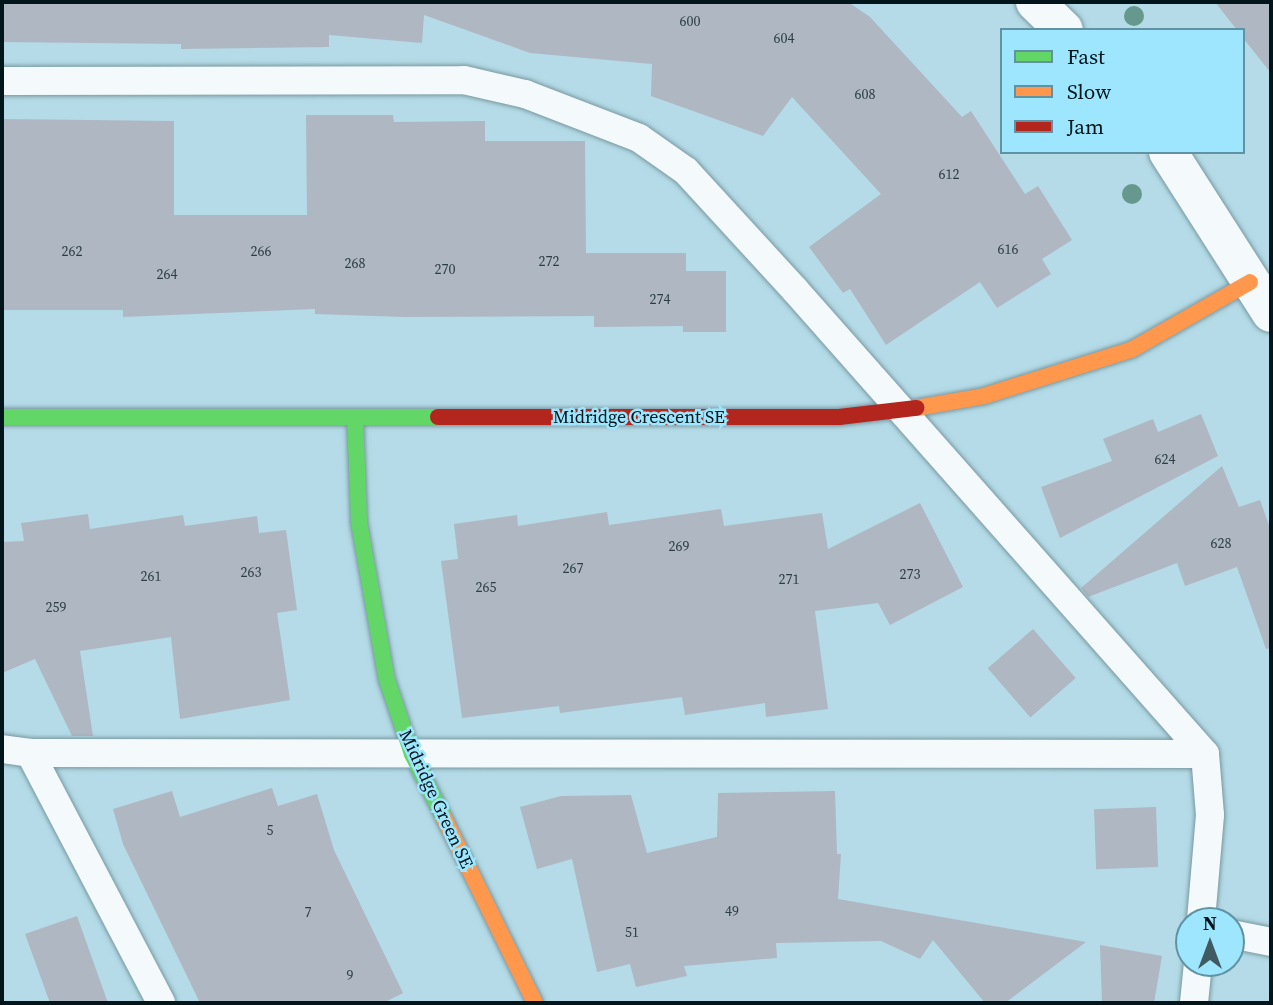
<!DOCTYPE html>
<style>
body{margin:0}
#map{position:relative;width:1273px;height:1005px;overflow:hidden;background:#b4dbe7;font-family:"Source Serif 4",serif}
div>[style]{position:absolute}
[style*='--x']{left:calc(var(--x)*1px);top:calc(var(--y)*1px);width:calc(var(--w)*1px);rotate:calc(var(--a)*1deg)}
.building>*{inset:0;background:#afb7c3;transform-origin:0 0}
.roads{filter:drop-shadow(0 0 2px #7998a1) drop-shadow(0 0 2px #7998a1)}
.lane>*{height:28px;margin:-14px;padding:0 14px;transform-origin:14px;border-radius:14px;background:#f4fafb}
.street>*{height:38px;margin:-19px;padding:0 19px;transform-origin:19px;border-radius:19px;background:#f4fafb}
.fast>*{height:16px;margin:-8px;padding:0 8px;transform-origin:8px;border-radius:8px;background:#63d668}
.slow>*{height:16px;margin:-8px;padding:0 8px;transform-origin:8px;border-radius:8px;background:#ff974d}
.jam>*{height:16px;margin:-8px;padding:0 8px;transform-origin:8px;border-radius:8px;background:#b3261e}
.trees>*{width:20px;height:20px;margin:-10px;border-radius:50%;background:#66988e}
span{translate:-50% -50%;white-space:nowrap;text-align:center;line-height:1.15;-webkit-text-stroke:5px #9ee6fd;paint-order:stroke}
.number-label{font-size:14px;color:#2c3e45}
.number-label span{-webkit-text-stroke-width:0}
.street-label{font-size:18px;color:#01151b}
.frame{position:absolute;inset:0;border:4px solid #01151b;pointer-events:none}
.legend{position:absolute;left:1000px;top:28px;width:245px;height:126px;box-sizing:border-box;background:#9ee6fd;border:2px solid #5f92a3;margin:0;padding:9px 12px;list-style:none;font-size:21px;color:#01151b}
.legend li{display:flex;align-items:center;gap:14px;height:35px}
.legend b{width:35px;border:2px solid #5f92a3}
.north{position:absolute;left:1175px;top:907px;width:70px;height:70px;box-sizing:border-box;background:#9ee6fd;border:2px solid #5f92a3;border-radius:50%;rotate:0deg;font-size:19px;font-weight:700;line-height:28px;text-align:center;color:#01151b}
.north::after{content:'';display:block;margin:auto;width:24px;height:32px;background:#405a62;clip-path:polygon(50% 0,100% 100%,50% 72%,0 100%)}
</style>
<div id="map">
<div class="building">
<div style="clip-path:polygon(2px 2px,848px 2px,870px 17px,962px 117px,971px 111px,1025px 194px,1038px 186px,1072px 240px,1042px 259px,1051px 274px,997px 308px,980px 282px,886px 345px,850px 289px,843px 293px,809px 247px,881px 194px,792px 97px,763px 136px,651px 96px,652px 64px,530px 53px,424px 15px,422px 43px,329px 35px,329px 47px,181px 49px,181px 44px,2px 42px)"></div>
<div style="clip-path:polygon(1215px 2px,1271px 2px,1271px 73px,1243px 38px,1243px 30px,1237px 30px)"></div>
<div style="clip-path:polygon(306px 115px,393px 115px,394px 122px,485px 121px,485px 141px,585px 141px,586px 253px,686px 253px,686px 271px,726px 271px,726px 332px,683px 332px,683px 326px,594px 327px,594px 316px,405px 317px,315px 314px,315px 309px,123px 317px,123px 310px,2px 310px,2px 119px,174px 121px,174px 215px,307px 215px)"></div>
<div style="clip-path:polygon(1201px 414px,1218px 456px,1060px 538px,1041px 487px,1112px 461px,1103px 439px,1153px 419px,1158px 432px)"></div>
<div style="clip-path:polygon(1222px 466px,1239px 507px,1260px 500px,1271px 531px,1271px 648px,1266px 649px,1237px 567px,1185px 586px,1177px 563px,1088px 597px,1081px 588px)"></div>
<div style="clip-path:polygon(920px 503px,963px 587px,890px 625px,878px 603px,815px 611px,828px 709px,766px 717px,765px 703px,685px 715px,682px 697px,560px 713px,559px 706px,462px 718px,441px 561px,458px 559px,454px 524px,517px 515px,518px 526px,607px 512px,609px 525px,721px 509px,724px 526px,822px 513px,828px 549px)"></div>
<div style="clip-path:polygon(88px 514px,90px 529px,183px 515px,185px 526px,257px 516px,259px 533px,286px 530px,297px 610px,277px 613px,290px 700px,180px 719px,171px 637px,80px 651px,93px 736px,72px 736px,35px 659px,2px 673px,2px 542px,24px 541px,21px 523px)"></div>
<div style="left:1033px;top:629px;width:65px;height:60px;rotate:49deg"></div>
<div style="clip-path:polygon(272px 788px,278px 806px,317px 794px,334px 850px,403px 993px,383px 1003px,200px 1003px,123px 844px,113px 809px,172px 791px,180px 817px)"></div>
<div style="clip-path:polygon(835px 791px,837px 854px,841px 854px,838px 899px,1086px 942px,1005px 1003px,985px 1003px,933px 940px,920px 959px,881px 941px,776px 943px,777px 958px,684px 966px,687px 976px,636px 987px,630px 964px,597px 972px,572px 859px,537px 869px,520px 807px,561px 796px,631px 795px,647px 853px,717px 837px,718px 793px)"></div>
<div style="left:1156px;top:807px;width:60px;height:62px;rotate:88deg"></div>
<div style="clip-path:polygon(77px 916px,108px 1003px,50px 1003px,25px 934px)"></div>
<div style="clip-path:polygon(1100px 945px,1162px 956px,1154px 1003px,1102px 1003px)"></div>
</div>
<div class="roads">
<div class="lane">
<div style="--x:2;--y:81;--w:462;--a:-0.1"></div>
<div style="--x:464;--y:80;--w:63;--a:12.9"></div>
<div style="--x:525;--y:94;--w:122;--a:21.1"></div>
<div style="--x:639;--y:138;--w:57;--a:35.1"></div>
<div style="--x:686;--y:171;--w:161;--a:47.5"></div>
<div style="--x:795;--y:290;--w:619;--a:48.54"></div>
<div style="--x:1205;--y:754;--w:61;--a:85.3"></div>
<div style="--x:1210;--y:815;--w:106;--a:94.9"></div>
<div style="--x:2;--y:749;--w:28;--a:8"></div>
<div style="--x:30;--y:753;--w:1175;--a:0.05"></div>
<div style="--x:30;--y:753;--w:282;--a:62.3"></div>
<div style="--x:1231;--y:934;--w:41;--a:11.3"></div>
<div style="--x:1194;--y:1003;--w:40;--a:-84.3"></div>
</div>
<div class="street">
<div style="--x:1035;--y:2;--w:40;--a:44"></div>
<div style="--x:1168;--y:152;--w:191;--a:57.4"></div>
</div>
<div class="fast">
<div style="--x:2;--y:417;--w:436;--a:0"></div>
<div style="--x:355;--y:417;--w:105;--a:87.8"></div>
<div style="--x:359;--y:522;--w:160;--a:80"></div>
<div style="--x:387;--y:680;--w:78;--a:71.3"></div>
<div style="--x:412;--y:754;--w:72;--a:63.4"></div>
</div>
<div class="slow">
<div style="--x:916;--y:408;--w:69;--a:-10"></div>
<div style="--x:984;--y:396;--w:154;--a:-17.4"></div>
<div style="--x:1131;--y:350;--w:137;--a:-29.7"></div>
<div style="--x:444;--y:818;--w:206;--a:63.8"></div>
</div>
<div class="jam">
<div style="--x:438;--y:417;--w:401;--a:0"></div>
<div style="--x:839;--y:417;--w:78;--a:-6.7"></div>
</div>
</div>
<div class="trees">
<div style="left:1134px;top:16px"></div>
<div style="left:1132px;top:194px"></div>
</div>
<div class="number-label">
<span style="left:690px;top:21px">600</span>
<span style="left:784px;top:38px">604</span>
<span style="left:865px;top:94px">608</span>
<span style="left:949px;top:174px">612</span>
<span style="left:1008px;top:249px">616</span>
<span style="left:72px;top:251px">262</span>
<span style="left:261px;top:251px">266</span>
<span style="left:549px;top:261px">272</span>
<span style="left:355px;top:263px">268</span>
<span style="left:445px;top:269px">270</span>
<span style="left:167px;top:274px">264</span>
<span style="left:660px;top:299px">274</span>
<span style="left:1165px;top:459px">624</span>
<span style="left:1221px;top:543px">628</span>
<span style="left:679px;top:546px">269</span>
<span style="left:573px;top:568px">267</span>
<span style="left:251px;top:572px">263</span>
<span style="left:910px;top:574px">273</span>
<span style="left:151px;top:576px">261</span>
<span style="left:789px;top:579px">271</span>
<span style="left:486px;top:587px">265</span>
<span style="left:56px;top:607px">259</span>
<span style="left:270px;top:830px">5</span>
<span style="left:732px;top:911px">49</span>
<span style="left:308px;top:912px">7</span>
<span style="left:632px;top:932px">51</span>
<span style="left:350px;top:975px">9</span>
</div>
<div class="street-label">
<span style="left:639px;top:417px">Midridge Crescent SE</span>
<span style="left:436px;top:799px;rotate:65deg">Midridge Green SE</span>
</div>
<div class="frame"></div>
<ul class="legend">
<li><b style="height:9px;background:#63d668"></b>Fast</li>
<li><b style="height:9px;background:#ff974d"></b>Slow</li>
<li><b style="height:9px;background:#b3261e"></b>Jam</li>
</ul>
<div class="north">N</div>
</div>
